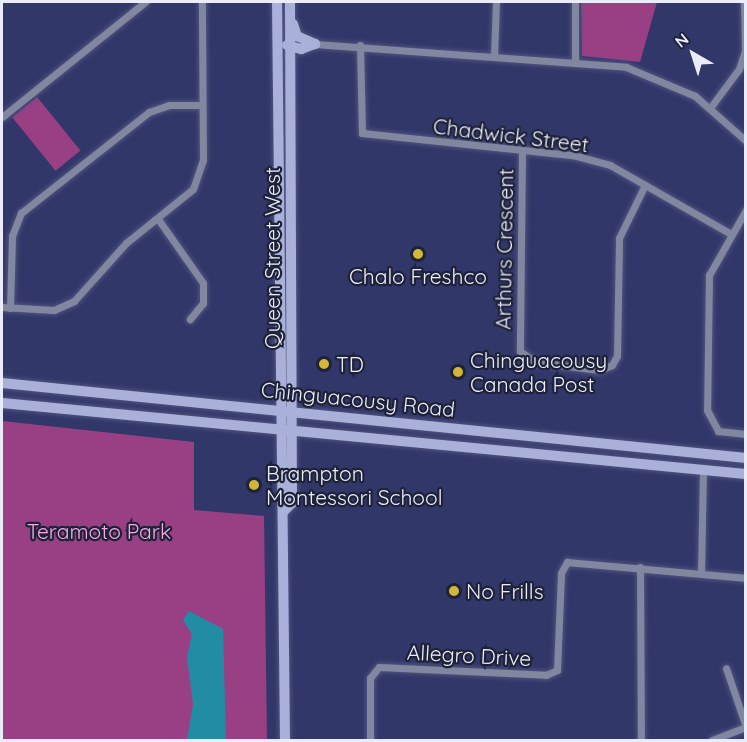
<!DOCTYPE html>
<style>
body{margin:0}
#map{position:relative;width:747px;height:742px;overflow:hidden;background:#323769;font-family:Quicksand,sans-serif}
div>[style]{position:absolute}
[style*='--x']{left:calc(var(--x)*1px);top:calc(var(--y)*1px);width:calc(var(--w)*1px);rotate:calc(var(--a)*1deg)}
.green>*{inset:0;background:#994085;transform-origin:0 0}
.water>*{inset:0;background:#218ca4}
.roads{filter:drop-shadow(0 0 2px #4f5480) drop-shadow(0 0 2px #4f5480)}
.street>*{height:7px;margin:-3.5px;padding:0 3.5px;transform-origin:3.5px;border-radius:3.5px;background:#8287a0}
.secondary>*{height:10px;margin:-5px;padding:0 5px;transform-origin:5px;border-radius:5px;background:#a9b0d9}
.dots>*{width:16px;height:16px;translate:-50% -50%;box-sizing:border-box;border:3px solid #1e2238;border-radius:50%}
span{translate:-50% -50%;white-space:nowrap;text-align:center;line-height:1.15;-webkit-text-stroke:4.5px #1e2238;paint-order:stroke}
.street-label{font-size:21px;color:#eaedf9}
.poi-label{font-size:21px;color:#eaedf9}
.left{translate:0 -50%;text-align:left}
.park-label{font-size:21px;color:#f7aae3}
.frame{position:absolute;inset:0;border:3px solid #eaedf9;pointer-events:none}
.north{position:absolute;left:663px;top:24px;width:60px;height:60px;-webkit-text-stroke:4px #1e2238;paint-order:stroke;rotate:321deg;font-size:16px;font-weight:700;line-height:24px;text-align:center;color:#eaedf9}
.north::after{content:'';display:block;margin:auto;width:21px;height:27px;background:#eaedf9;clip-path:polygon(50% 0,100% 100%,50% 72%,0 100%)}
</style>
<div id="map">
<div class="green">
<div style="clip-path:polygon(581px 2px,657px 2px,640px 62px,582px 56px)"></div>
<div style="left:37px;top:97px;width:69px;height:32px;rotate:51deg"></div>
<div style="clip-path:polygon(2px 421px,194px 442px,194px 510px,264px 516px,267px 740px,2px 740px)"></div>
</div>
<div class="water">
<div style="clip-path:polygon(189px 611px,223px 629px,226px 740px,187px 740px,193px 704px,187px 657px,192px 634px,183px 620px)"></div>
</div>
<div class="roads">
<div class="street">
<div style="--x:575;--y:2;--w:60;--a:90"></div>
<div style="--x:315;--y:44;--w:312;--a:4.2"></div>
<div style="--x:626;--y:67;--w:75;--a:22.8"></div>
<div style="--x:695;--y:96;--w:68;--a:41.4"></div>
<div style="--x:360;--y:45;--w:88;--a:88.7"></div>
<div style="--x:362;--y:133;--w:212;--a:6"></div>
<div style="--x:573;--y:155;--w:38;--a:15"></div>
<div style="--x:610;--y:165;--w:137;--a:29.7"></div>
<div style="--x:494;--y:56;--w:54;--a:-87.9"></div>
<div style="--x:710;--y:108;--w:49;--a:-53.4"></div>
<div style="--x:739;--y:69;--w:20;--a:-72"></div>
<div style="--x:745;--y:50;--w:48;--a:-91.2"></div>
<div style="--x:2;--y:117;--w:184;--a:-38.8"></div>
<div style="--x:522;--y:150;--w:201;--a:90.6"></div>
<div style="--x:520;--y:351;--w:19;--a:36"></div>
<div style="--x:535;--y:362;--w:65;--a:7"></div>
<div style="--x:600;--y:370;--w:13;--a:-23"></div>
<div style="--x:612;--y:365;--w:10;--a:-61"></div>
<div style="--x:617;--y:356;--w:118;--a:-89"></div>
<div style="--x:619;--y:238;--w:59;--a:-63.9"></div>
<div style="--x:746;--y:210;--w:75;--a:119.6"></div>
<div style="--x:709;--y:275;--w:135;--a:90.8"></div>
<div style="--x:707;--y:410;--w:24;--a:62"></div>
<div style="--x:718;--y:431;--w:28;--a:6"></div>
<div style="--x:158;--y:219;--w:78;--a:54.9"></div>
<div style="--x:203;--y:283;--w:20;--a:90"></div>
<div style="--x:203;--y:303;--w:21;--a:129"></div>
<div style="--x:2;--y:307;--w:52;--a:3.3"></div>
<div style="--x:54;--y:310;--w:22;--a:-24"></div>
<div style="--x:74;--y:301;--w:78;--a:-48.1"></div>
<div style="--x:126;--y:243;--w:86;--a:-38.9"></div>
<div style="--x:193;--y:189;--w:31;--a:-71"></div>
<div style="--x:203;--y:160;--w:158;--a:-90.4"></div>
<div style="--x:10;--y:308;--w:72;--a:-88.4"></div>
<div style="--x:12;--y:236;--w:25;--a:-69"></div>
<div style="--x:21;--y:213;--w:163;--a:-38.3"></div>
<div style="--x:149;--y:112;--w:21;--a:-19"></div>
<div style="--x:169;--y:105;--w:33;--a:0"></div>
<div style="--x:640;--y:567;--w:173;--a:89.7"></div>
<div style="--x:701;--y:573;--w:102;--a:-88.9"></div>
<div style="--x:370;--y:740;--w:62;--a:-90"></div>
<div style="--x:370;--y:678;--w:14;--a:-51"></div>
<div style="--x:379;--y:667;--w:167;--a:2.7"></div>
<div style="--x:546;--y:675;--w:12;--a:-24"></div>
<div style="--x:557;--y:670;--w:97;--a:-87.6"></div>
<div style="--x:561;--y:573;--w:13;--a:-61"></div>
<div style="--x:567;--y:562;--w:180;--a:5.1"></div>
<div style="--x:712;--y:740;--w:36;--a:-21"></div>
<div style="--x:746;--y:727;--w:62;--a:-108.7"></div>
</div>
<div class="secondary">
<div style="--x:277;--y:2;--w:738;--a:89.38"></div>
<div style="--x:293;--y:24;--w:13;--a:72"></div>
<div style="--x:297;--y:36;--w:20;--a:24"></div>
<div style="--x:287;--y:45;--w:15;--a:16"></div>
<div style="--x:301;--y:49;--w:15;--a:-20"></div>
<div style="--x:2;--y:383;--w:748;--a:5.76"></div>
<div style="--x:2;--y:403;--w:747;--a:5.45"></div>
<div style="--x:283;--y:512;--w:13;--a:-45"></div>
<div style="--x:292;--y:503;--w:501;--a:-90.23"></div>
</div>
</div>
<div class="dots">
<div style="left:418px;top:254px;background:#d2b736"></div>
<div style="left:324px;top:364px;background:#d2b736"></div>
<div style="left:458px;top:372px;background:#d2b736"></div>
<div style="left:254px;top:485px;background:#d2b736"></div>
<div style="left:454px;top:591px;background:#d2b736"></div>
</div>
<div class="street-label">
<span style="left:511px;top:135px;rotate:7deg">Chadwick Street</span>
<span style="left:504px;top:249px;rotate:-89deg">Arthurs Crescent</span>
<span style="left:272px;top:258px;rotate:-90deg">Queen Street West</span>
<span style="left:358px;top:399px;rotate:6deg">Chinguacousy Road</span>
<span style="left:469px;top:655px;rotate:3deg">Allegro Drive</span>
</div>
<div class="poi-label">
<span style="left:418px;top:276px">Chalo Freshco</span>
<span class="left" style="left:470px;top:372px">Chinguacousy<br>Canada Post</span>
<span class="left" style="left:336px;top:364px">TD</span>
<span class="left" style="left:266px;top:485px">Brampton<br>Montessori School</span>
<span class="left" style="left:466px;top:591px">No Frills</span>
</div>
<div class="park-label">
<span style="left:99px;top:531px">Teramoto Park</span>
</div>
<div class="frame"></div>
<div class="north">N</div>
</div>
